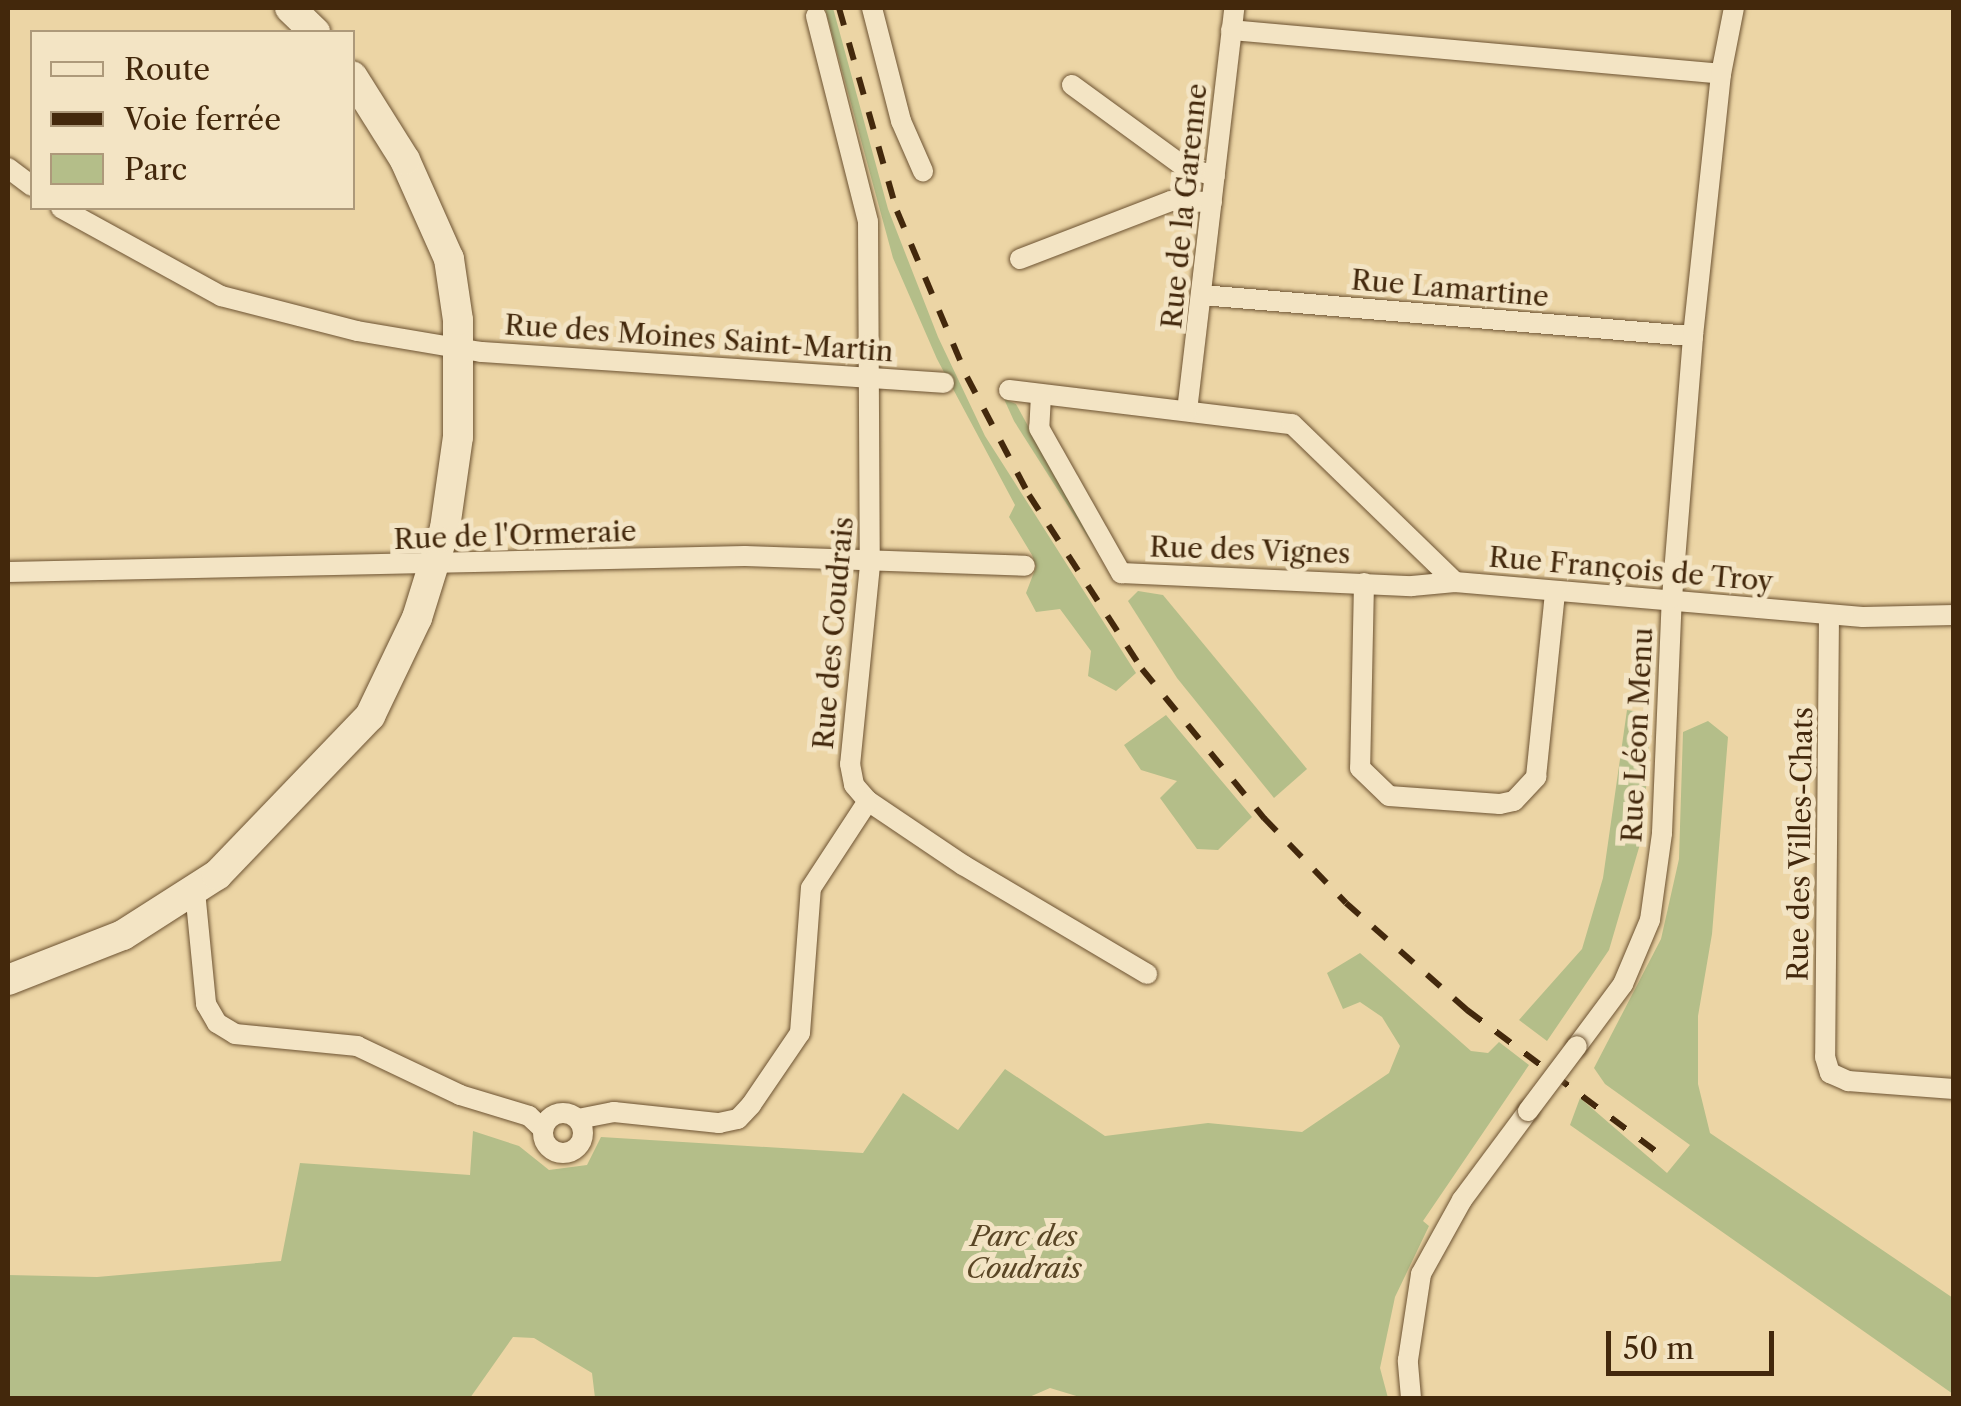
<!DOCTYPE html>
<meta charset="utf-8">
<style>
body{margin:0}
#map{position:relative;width:1961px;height:1406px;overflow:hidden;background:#ecd5a5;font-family:"Libre Caslon Text",serif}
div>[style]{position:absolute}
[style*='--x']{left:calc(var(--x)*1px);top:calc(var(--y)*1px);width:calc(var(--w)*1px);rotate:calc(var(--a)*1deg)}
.green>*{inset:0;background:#b4be89}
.roads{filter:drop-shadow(0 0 2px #6d5332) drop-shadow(0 0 2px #6d5332)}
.minor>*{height:20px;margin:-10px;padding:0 10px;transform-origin:10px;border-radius:10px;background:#f3e4c4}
.minor>.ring{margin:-10px;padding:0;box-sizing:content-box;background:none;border:20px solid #f3e4c4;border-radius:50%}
.secondary>*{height:30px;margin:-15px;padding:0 15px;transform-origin:15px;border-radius:15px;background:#f3e4c4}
.rail>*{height:6px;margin-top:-3px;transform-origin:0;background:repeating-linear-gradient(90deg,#43280c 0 18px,transparent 0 36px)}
.bridges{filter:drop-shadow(0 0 2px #6d5332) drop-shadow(0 0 2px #6d5332)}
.minor-bridge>*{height:20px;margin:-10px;padding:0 10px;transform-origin:10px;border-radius:10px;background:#f3e4c4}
span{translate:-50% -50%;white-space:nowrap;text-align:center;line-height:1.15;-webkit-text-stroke:10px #f3e4c4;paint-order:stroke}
.street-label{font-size:28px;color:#43280c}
.park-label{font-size:28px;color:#5a4625;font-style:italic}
.frame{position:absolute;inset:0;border:10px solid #43280c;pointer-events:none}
.legend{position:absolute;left:30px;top:30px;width:325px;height:180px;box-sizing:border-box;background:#f3e4c4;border:2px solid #ad997a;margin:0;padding:12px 18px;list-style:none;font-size:30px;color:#43280c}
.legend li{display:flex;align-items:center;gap:20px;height:50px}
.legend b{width:50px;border:2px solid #ad997a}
.scale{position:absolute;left:1606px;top:1331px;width:168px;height:45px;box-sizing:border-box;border:5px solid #43280c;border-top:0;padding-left:12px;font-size:30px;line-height:35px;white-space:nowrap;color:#43280c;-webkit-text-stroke:8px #f3e4c4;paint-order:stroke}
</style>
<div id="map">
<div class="green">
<div style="clip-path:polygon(825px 8px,833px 8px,888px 209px,938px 337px,985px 436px,1136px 673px,1116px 691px,1088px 676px,1091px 651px,1060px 609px,1036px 612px,1026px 593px,1036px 567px,1032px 555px,1009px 517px,1015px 505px,937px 359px,893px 258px)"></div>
<div style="clip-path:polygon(1004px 399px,1016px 404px,1094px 547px,1014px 421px)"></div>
<div style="clip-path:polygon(1138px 591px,1163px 595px,1307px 769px,1274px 798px,1177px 678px,1128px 601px)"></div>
<div style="clip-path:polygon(1627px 710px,1651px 714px,1643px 834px,1609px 950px,1547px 1041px,1519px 1020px,1582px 949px,1603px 878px)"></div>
<div style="clip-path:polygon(1166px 715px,1252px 817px,1218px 850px,1197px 849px,1160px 798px,1177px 781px,1141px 770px,1124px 745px)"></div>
<div style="clip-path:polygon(1708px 721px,1728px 737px,1712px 934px,1698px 1016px,1698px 1084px,1710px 1133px,1953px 1298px,1953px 1394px,1570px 1125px,1580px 1098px,1667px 1173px,1690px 1145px,1605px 1084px,1594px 1068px,1661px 939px,1679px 859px,1683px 732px)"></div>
<div style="clip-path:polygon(1360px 953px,1471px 1051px,1488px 1053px,1499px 1042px,1529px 1065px,1423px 1221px,1429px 1226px,1395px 1297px,1380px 1368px,1388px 1398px,1083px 1398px,1050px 1388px,1027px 1398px,595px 1398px,592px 1373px,534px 1338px,513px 1337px,470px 1398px,8px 1398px,8px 1275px,97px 1277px,281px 1261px,300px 1163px,470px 1175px,473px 1131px,519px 1146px,549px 1170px,587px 1165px,601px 1137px,863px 1153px,903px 1093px,958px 1130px,1005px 1069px,1105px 1136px,1208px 1123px,1302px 1132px,1389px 1073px,1400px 1046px,1382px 1017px,1360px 1002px,1343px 1009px,1327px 973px)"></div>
</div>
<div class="roads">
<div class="minor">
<div style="--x:872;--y:8;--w:117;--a:75.6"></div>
<div style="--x:901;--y:121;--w:55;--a:66.3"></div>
<div style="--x:816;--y:16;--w:212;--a:75.8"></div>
<div style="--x:868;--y:222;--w:343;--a:89.7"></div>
<div style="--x:870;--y:565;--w:200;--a:95.7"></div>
<div style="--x:850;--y:764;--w:21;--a:79"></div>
<div style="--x:854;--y:785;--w:21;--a:49"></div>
<div style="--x:868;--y:801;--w:115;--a:34"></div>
<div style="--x:963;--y:865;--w:214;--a:30.6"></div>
<div style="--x:1231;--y:30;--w:492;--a:5.1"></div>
<div style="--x:1072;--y:85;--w:141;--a:36.1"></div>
<div style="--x:1186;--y:168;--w:30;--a:15"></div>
<div style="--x:8;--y:168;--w:30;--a:37"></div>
<div style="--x:61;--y:208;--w:183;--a:28.8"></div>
<div style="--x:221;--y:296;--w:140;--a:14.4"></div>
<div style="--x:357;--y:331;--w:126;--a:9.6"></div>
<div style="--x:481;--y:352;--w:464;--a:3.8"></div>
<div style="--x:1020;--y:259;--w:162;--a:-21"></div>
<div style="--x:1171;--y:201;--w:41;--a:1.4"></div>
<div style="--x:1202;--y:295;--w:493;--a:4.8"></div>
<div style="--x:1009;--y:390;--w:285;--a:6.9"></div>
<div style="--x:1292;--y:424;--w:227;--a:44.1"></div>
<div style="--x:1041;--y:395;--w:33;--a:93"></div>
<div style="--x:1039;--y:428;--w:167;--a:60.5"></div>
<div style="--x:1121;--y:573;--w:291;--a:2.6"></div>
<div style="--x:1412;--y:586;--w:43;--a:-5.3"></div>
<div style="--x:1455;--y:582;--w:409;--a:4.9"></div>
<div style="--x:1863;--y:617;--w:91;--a:-1.3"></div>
<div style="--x:1187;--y:411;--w:406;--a:-83.3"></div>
<div style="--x:8;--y:572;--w:737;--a:-1.24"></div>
<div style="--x:745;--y:556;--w:280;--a:2"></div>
<div style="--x:1364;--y:583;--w:185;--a:91.2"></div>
<div style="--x:1360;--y:768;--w:40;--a:44"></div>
<div style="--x:1389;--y:796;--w:111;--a:4.1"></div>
<div style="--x:1500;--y:804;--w:14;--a:-12"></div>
<div style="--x:1514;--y:801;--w:33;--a:-47"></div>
<div style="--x:1536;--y:777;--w:185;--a:-84.1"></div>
<div style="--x:1829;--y:615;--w:442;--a:90.5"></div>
<div style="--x:1825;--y:1057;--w:17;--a:73"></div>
<div style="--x:1830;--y:1073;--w:20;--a:24"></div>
<div style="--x:1848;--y:1081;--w:106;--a:4.3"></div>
<div style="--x:195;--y:891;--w:114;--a:84.4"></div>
<div style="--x:206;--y:1004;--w:22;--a:60"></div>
<div style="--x:217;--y:1023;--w:21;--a:31"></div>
<div style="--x:235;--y:1034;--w:123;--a:5.6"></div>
<div style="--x:357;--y:1046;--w:114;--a:25.4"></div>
<div style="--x:460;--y:1095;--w:72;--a:16.9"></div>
<div style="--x:529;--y:1116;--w:19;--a:43"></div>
<div style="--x:1577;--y:1046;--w:77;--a:-53.4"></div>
<div style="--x:1623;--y:984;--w:69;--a:-67.1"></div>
<div style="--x:1650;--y:920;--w:88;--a:-82.1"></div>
<div style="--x:1662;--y:833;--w:235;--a:-87.6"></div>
<div style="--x:1672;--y:598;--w:263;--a:-85.4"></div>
<div style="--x:1693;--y:336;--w:263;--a:-83.9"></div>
<div style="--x:1721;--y:74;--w:67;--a:-78.9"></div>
<div class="ring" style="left:543px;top:1113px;width:20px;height:20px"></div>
<div style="--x:578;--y:1119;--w:37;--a:-11"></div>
<div style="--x:614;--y:1112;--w:106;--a:6"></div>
<div style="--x:719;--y:1123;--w:19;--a:-12"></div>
<div style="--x:738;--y:1119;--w:19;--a:-47"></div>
<div style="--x:751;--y:1105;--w:87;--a:-55.8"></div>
<div style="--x:800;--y:1033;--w:145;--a:-85.7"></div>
<div style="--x:811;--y:888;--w:104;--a:-56.8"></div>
<div style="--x:1411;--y:1398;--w:38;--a:-95"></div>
<div style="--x:1408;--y:1360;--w:87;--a:-81.4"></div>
<div style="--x:1421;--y:1274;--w:85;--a:-61"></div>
<div style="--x:1462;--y:1200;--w:111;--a:-53.4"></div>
</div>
<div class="secondary">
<div style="--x:290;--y:8;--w:35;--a:44"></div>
<div style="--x:8;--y:980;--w:123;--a:-21.4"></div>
<div style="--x:123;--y:935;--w:112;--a:-32.6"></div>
<div style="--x:217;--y:875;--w:221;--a:-46.1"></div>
<div style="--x:370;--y:716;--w:109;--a:-64.4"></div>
<div style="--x:417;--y:618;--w:94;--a:-72.7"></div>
<div style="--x:445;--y:528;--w:92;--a:-81.9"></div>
<div style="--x:458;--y:437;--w:117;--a:-90"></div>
<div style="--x:458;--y:320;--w:62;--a:-98.4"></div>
<div style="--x:449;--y:259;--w:108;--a:-114"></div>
<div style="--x:405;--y:160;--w:99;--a:-122.2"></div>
</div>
</div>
<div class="rail">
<div style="--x:839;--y:8;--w:211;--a:74.1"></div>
<div style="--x:897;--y:211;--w:180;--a:67.1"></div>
<div style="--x:967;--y:377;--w:133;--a:62.3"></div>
<div style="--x:1029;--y:495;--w:207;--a:57"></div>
<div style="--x:1142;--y:669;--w:193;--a:50.7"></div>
<div style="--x:1264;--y:818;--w:118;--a:46"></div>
<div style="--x:1346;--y:903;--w:162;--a:41.5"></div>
<div style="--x:1467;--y:1010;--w:242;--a:36.8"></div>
</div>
<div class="bridges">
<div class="minor-bridge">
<div style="--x:1528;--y:1111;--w:81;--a:-53"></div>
</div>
</div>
<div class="street-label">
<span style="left:1184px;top:206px;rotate:-84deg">Rue de la Garenne</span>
<span style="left:1450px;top:288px;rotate:5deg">Rue Lamartine</span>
<span style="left:699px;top:338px;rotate:4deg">Rue des Moines Saint-Martin</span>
<span style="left:515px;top:535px;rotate:-2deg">Rue de l'Ormeraie</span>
<span style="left:1250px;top:550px;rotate:2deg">Rue des Vignes</span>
<span style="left:1631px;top:569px;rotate:5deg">Rue François de Troy</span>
<span style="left:833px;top:633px;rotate:-85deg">Rue des Coudrais</span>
<span style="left:1637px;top:735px;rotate:-87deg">Rue Léon Menu</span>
<span style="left:1800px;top:844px;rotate:-89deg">Rue des Villes-Chats</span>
</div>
<div class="park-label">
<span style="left:1024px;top:1252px">Parc des<br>Coudrais</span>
</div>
<div class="frame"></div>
<ul class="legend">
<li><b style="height:12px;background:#f3e4c4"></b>Route</li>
<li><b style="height:12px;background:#43280c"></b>Voie ferrée</li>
<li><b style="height:28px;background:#b4be89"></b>Parc</li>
</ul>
<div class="scale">50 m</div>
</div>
